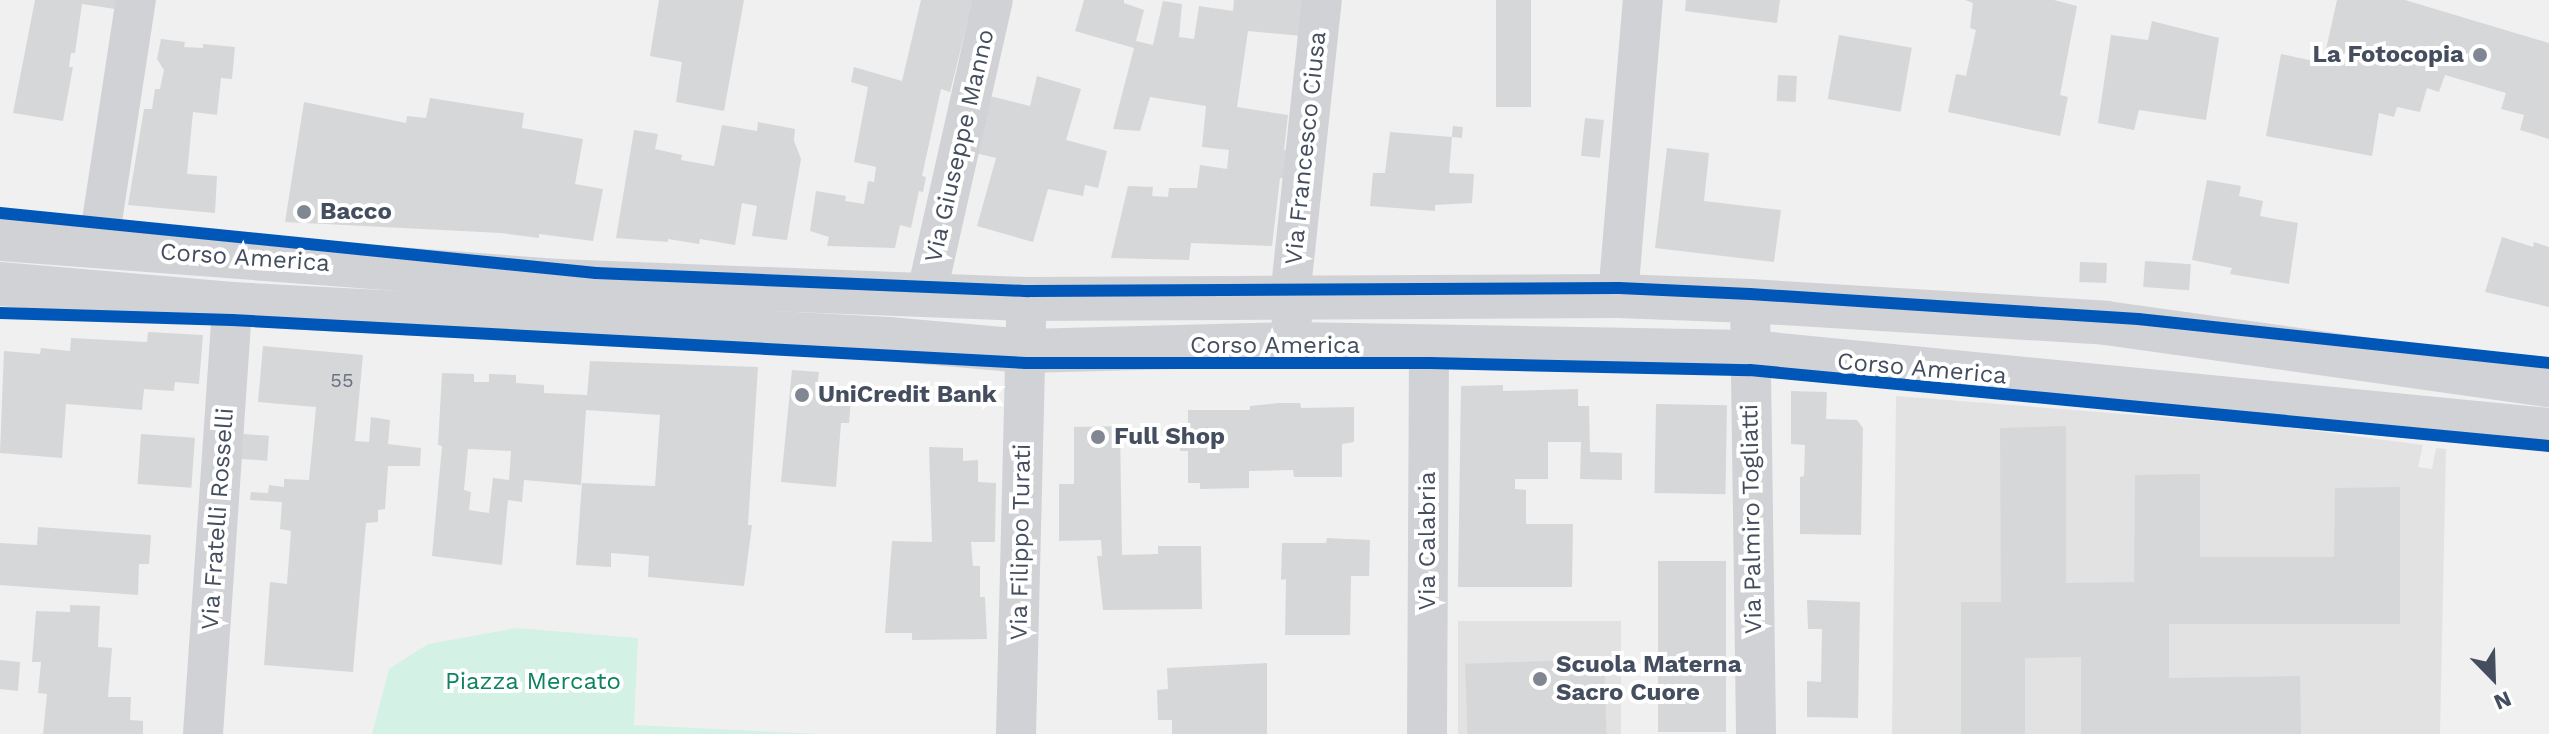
<!DOCTYPE html>
<style>
body{margin:0}
#map{position:relative;width:2549px;height:734px;overflow:hidden;background:#f1f0f0;font-family:"Work Sans",sans-serif}
div>[style]{position:absolute}
[style*='--x']{left:calc(var(--x)*1px);top:calc(var(--y)*1px);width:calc(var(--w)*1px);rotate:calc(var(--a)*1deg)}
.education>*{inset:0;background:#e2e2e3;transform-origin:0 0}
.green>*{inset:0;background:#d3f2e5}
.building>*{inset:0;background:#d6d7d9;transform-origin:0 0}
.minor>*{height:40px;margin:-20px;padding:0 20px;transform-origin:20px;border-radius:20px;background:#d1d2d6}
.tertiary>*{height:44px;margin:-22px;padding:0 22px;transform-origin:22px;border-radius:22px;background:#d1d2d6}
.cycleway>*{height:12px;margin:-6px;padding:0 6px;transform-origin:6px;border-radius:6px;background:#0057b8}
.dots>*{width:22px;height:22px;translate:-50% -50%;box-sizing:border-box;border:4px solid #fff;border-radius:50%}
span{translate:-50% -50%;white-space:nowrap;text-align:center;line-height:1.15;-webkit-text-stroke:8px #fff;paint-order:stroke}
.number-label{font-size:20px;color:#6c7280}
.number-label span{-webkit-text-stroke-width:0}
.poi-label{font-size:24px;color:#454e5f;font-weight:700}
.right{translate:-100% -50%;text-align:right}
.left{translate:0 -50%;text-align:left}
.street-label{font-size:24px;color:#454e5f}
.park-label{font-size:24px;color:#0e8360}
.north{position:absolute;left:2453px;top:638px;width:80px;height:80px;-webkit-text-stroke:6px #fff;paint-order:stroke;rotate:157deg;font-size:22px;font-weight:700;line-height:32px;text-align:center;color:#454e5f}
.north::after{content:'';display:block;margin:auto;width:28px;height:36px;background:#454e5f;clip-path:polygon(50% 0,100% 100%,50% 72%,0 100%)}
</style>
<div id="map">
<div class="education">
<div style="clip-path:polygon(1896px 396px,2278px 426px,2423px 445px,2418px 467px,2432px 469px,2436px 448px,2446px 449px,2440px 734px,1892px 734px)"></div>
<div style="left:1621px;top:621px;width:113px;height:163px;rotate:90deg"></div>
</div>
<div class="green">
<div style="clip-path:polygon(517px 628px,638px 638px,634px 725px,822px 734px,372px 734px,389px 669px,428px 644px)"></div>
</div>
<div class="building">
<div style="clip-path:polygon(35px 0,116px 0,115px 9px,82px 4px,75px 53px,71px 53px,69px 67px,73px 67px,63px 121px,13px 113px)"></div>
<div style="clip-path:polygon(659px 0,744px 0,724px 111px,676px 102px,682px 62px,650px 56px)"></div>
<div style="clip-path:polygon(921px 0,973px 0,950px 92px,941px 89px,922px 176px,926px 177px,923px 192px,919px 191px,911px 228px,900px 225px,895px 248px,827px 246px,829px 237px,810px 231px,816px 191px,846px 196px,845px 201px,864px 204px,868px 181px,874px 182px,876px 167px,854px 162px,868px 87px,851px 82px,854px 67px,902px 81px)"></div>
<div style="clip-path:polygon(1084px 0,1124px 0,1124px 3px,1144px 10px,1136px 41px,1153px 45px,1163px 1px,1182px 4px,1179px 37px,1194px 39px,1199px 6px,1233px 11px,1234px 0,1307px 0,1303px 36px,1248px 31px,1237px 107px,1288px 115px,1284px 150px,1290px 151px,1287px 179px,1280px 178px,1272px 246px,1191px 243px,1189px 260px,1111px 258px,1128px 186px,1153px 187px,1152px 196px,1168px 197px,1169px 188px,1197px 188px,1200px 165px,1227px 169px,1229px 150px,1202px 147px,1206px 106px,1150px 97px,1140px 131px,1113px 129px,1134px 48px,1075px 31px)"></div>
<div style="left:1496px;top:0;width:35px;height:107px"></div>
<div style="clip-path:polygon(1686px 0,1780px 0,1777px 23px,1685px 11px)"></div>
<div style="clip-path:polygon(1965px 0,2054px 0,2077px 6px,2060px 95px,2068px 97px,2060px 136px,1948px 112px,1956px 74px,1966px 76px,1976px 30px,1970px 28px,1973px 3px)"></div>
<div style="clip-path:polygon(2337px 0,2405px 0,2549px 43px,2549px 139px,2520px 130px,2524px 115px,2501px 109px,2506px 93px,2445px 75px,2439px 92px,2427px 88px,2420px 112px,2397px 107px,2394px 117px,2379px 113px,2372px 156px,2266px 136px,2281px 54px,2323px 63px)"></div>
<div style="clip-path:polygon(2152px 21px,2219px 38px,2206px 120px,2139px 110px,2134px 130px,2098px 123px,2111px 35px,2148px 40px)"></div>
<div style="left:1839px;top:35px;width:74px;height:65px;rotate:10deg"></div>
<div style="clip-path:polygon(161px 39px,185px 42px,184px 47px,203px 48px,203px 44px,235px 47px,232px 79px,221px 78px,217px 115px,193px 112px,187px 174px,217px 176px,215px 213px,128px 205px,144px 109px,152px 109px,155px 89px,160px 89px,164px 70px,157px 59px)"></div>
<div style="left:1778px;top:75px;width:19px;height:26px;rotate:3deg"></div>
<div style="clip-path:polygon(1037px 76px,1081px 89px,1066px 140px,1107px 151px,1098px 188px,1085px 185px,1083px 196px,1048px 189px,1033px 242px,977px 226px,996px 158px,975px 153px,990px 96px,1030px 106px)"></div>
<div style="clip-path:polygon(430px 98px,524px 113px,522px 128px,583px 139px,575px 184px,603px 189px,593px 241px,539px 234px,539px 238px,501px 233px,285px 222px,304px 102px,406px 123px,407px 116px,426px 118px)"></div>
<div style="left:1585px;top:118px;width:19px;height:38px;rotate:6deg"></div>
<div style="clip-path:polygon(758px 122px,795px 129px,794px 141px,801px 159px,787px 240px,752px 236px,757px 206px,742px 203px,735px 245px,700px 239px,699px 244px,668px 239px,668px 242px,616px 238px,634px 130px,658px 134px,655px 149px,682px 155px,681px 160px,714px 166px,722px 125px,757px 131px)"></div>
<div style="left:1453px;top:126px;width:10px;height:11px;rotate:6deg"></div>
<div style="clip-path:polygon(1390px 132px,1452px 137px,1449px 173px,1474px 174px,1472px 203px,1435px 205px,1435px 211px,1370px 206px,1373px 173px,1385px 173px)"></div>
<div style="clip-path:polygon(1667px 148px,1709px 153px,1704px 201px,1781px 210px,1774px 262px,1655px 248px)"></div>
<div style="clip-path:polygon(2207px 180px,2241px 186px,2239px 196px,2263px 201px,2260px 216px,2298px 223px,2289px 284px,2230px 274px,2232px 268px,2192px 260px)"></div>
<div style="clip-path:polygon(2502px 237px,2533px 247px,2534px 242px,2549px 247px,2549px 307px,2485px 292px)"></div>
<div style="left:2145px;top:261px;width:46px;height:26px;rotate:4deg"></div>
<div style="left:2080px;top:262px;width:27px;height:20px;rotate:2deg"></div>
<div style="clip-path:polygon(148px 332px,203px 335px,199px 384px,175px 382px,174px 391px,144px 389px,142px 410px,66px 404px,62px 458px,0 453px,4px 351px,40px 354px,41px 348px,70px 351px,71px 338px,147px 342px)"></div>
<div style="clip-path:polygon(263px 346px,363px 355px,355px 441px,369px 442px,371px 417px,390px 420px,388px 444px,421px 448px,420px 466px,388px 466px,385px 509px,378px 510px,378px 522px,366px 523px,353px 672px,264px 665px,270px 582px,287px 584px,291px 531px,280px 529px,282px 502px,250px 500px,251px 492px,268px 493px,269px 485px,284px 487px,284px 479px,309px 480px,316px 407px,258px 402px)"></div>
<div style="clip-path:polygon(evenodd,590px 361px,758px 367px,748px 525px,752px 525px,744px 586px,648px 577px,649px 556px,611px 553px,611px 567px,576px 565px,582px 483px,655px 486px,660px 415px,586px 410px,581px 485px,524px 480px,522px 502px,508px 500px,502px 565px,432px 556px,442px 446px,438px 445px,442px 373px,474px 374px,474px 382px,489px 382px,489px 374px,516px 375px,516px 383px,544px 385px,544px 393px,587px 395px,590px 361px,468px 449px,511px 451px,509px 480px,493px 478px,489px 513px,469px 510px,471px 492px,464px 490px,468px 449px)"></div>
<div style="clip-path:polygon(792px 370px,819px 372px,816px 396px,851px 399px,849px 423px,841px 423px,836px 487px,781px 482px)"></div>
<div style="clip-path:polygon(1503px 385px,1503px 391px,1578px 389px,1578px 406px,1589px 406px,1590px 452px,1622px 453px,1622px 480px,1580px 479px,1581px 442px,1548px 442px,1548px 479px,1515px 479px,1515px 489px,1526px 490px,1526px 524px,1573px 524px,1572px 587px,1458px 587px,1461px 386px)"></div>
<div style="clip-path:polygon(1791px 391px,1827px 392px,1826px 419px,1857px 420px,1863px 428px,1861px 535px,1800px 534px,1800px 477px,1804px 476px,1805px 445px,1791px 444px)"></div>
<div style="clip-path:polygon(1279px 403px,1300px 403px,1301px 408px,1354px 407px,1354px 442px,1342px 444px,1342px 477px,1294px 477px,1293px 470px,1249px 471px,1249px 488px,1200px 489px,1200px 483px,1188px 483px,1188px 451px,1180px 451px,1180px 437px,1188px 437px,1188px 410px,1250px 410px,1250px 406px)"></div>
<div style="left:1656px;top:404px;width:71px;height:89px;rotate:1deg"></div>
<div style="clip-path:polygon(1120px 426px,1122px 555px,1158px 554px,1158px 546px,1201px 546px,1202px 609px,1103px 610px,1097px 556px,1102px 556px,1101px 540px,1059px 541px,1059px 484px,1074px 484px,1074px 427px)"></div>
<div style="clip-path:polygon(2066px 426px,2066px 583px,2134px 582px,2135px 475px,2200px 474px,2200px 557px,2334px 557px,2335px 488px,2400px 487px,2400px 624px,2169px 624px,2169px 678px,2300px 676px,2301px 734px,2081px 734px,2081px 657px,2025px 658px,2025px 734px,1961px 734px,1961px 602px,2001px 602px,2000px 428px)"></div>
<div style="left:141px;top:434px;width:54px;height:50px;rotate:4deg"></div>
<div style="left:243px;top:434px;width:26px;height:25px;rotate:4deg"></div>
<div style="clip-path:polygon(929px 447px,963px 448px,963px 461px,978px 460px,978px 482px,996px 483px,995px 542px,971px 542px,973px 566px,980px 566px,980px 597px,985px 597px,987px 639px,912px 640px,912px 633px,885px 633px,892px 541px,932px 542px)"></div>
<div style="clip-path:polygon(38px 527px,151px 535px,149px 564px,139px 564px,138px 595px,0 585px,0 543px,37px 545px)"></div>
<div style="clip-path:polygon(1327px 538px,1370px 540px,1369px 576px,1351px 576px,1350px 635px,1285px 635px,1286px 579px,1281px 580px,1282px 543px,1326px 543px)"></div>
<div style="left:1658px;top:561px;width:68px;height:171px"></div>
<div style="clip-path:polygon(1807px 600px,1860px 602px,1858px 718px,1807px 717px,1807px 681px,1821px 682px,1822px 629px,1808px 629px)"></div>
<div style="clip-path:polygon(70px 605px,100px 606px,98px 647px,112px 648px,108px 697px,131px 697px,130px 720px,143px 721px,143px 734px,43px 734px,47px 694px,38px 693px,41px 662px,32px 662px,36px 611px,70px 612px)"></div>
<div style="left:1604px;top:659px;width:75px;height:139px;rotate:88deg"></div>
<div style="clip-path:polygon(0 660px,20px 662px,18px 691px,0 689px)"></div>
<div style="clip-path:polygon(1267px 663px,1267px 734px,1172px 734px,1172px 720px,1158px 720px,1157px 690px,1168px 689px,1167px 668px)"></div>
</div>
<div class="minor">
<div style="--x:98;--y:247;--w:250;--a:-81.3"></div>
<div style="--x:927;--y:292;--w:299;--a:-77.3"></div>
<div style="--x:1618;--y:296;--w:297;--a:-85.2"></div>
<div style="--x:1750;--y:301;--w:433;--a:89.2"></div>
<div style="--x:1292;--y:330;--w:42;--a:-91.4"></div>
<div style="--x:1291;--y:288;--w:290;--a:-83.9"></div>
<div style="--x:203;--y:734;--w:431;--a:-86.1"></div>
<div style="--x:1016;--y:734;--w:435;--a:-88.6"></div>
<div style="--x:1427;--y:734;--w:387;--a:-89.7"></div>
</div>
<div class="tertiary">
<div style="--x:0;--y:239;--w:560;--a:4.3"></div>
<div style="--x:558;--y:281;--w:469;--a:2.2"></div>
<div style="--x:1027;--y:299;--w:591;--a:-0.29"></div>
<div style="--x:1618;--y:296;--w:132;--a:2.2"></div>
<div style="--x:1750;--y:301;--w:357;--a:3.5"></div>
<div style="--x:2106;--y:323;--w:447;--a:8"></div>
<div style="--x:0;--y:284;--w:233;--a:4.9"></div>
<div style="--x:232;--y:304;--w:657;--a:3.05"></div>
<div style="--x:888;--y:339;--w:139;--a:5"></div>
<div style="--x:1026;--y:351;--w:267;--a:-1.5"></div>
<div style="--x:1293;--y:344;--w:457;--a:1"></div>
<div style="--x:1750;--y:352;--w:803;--a:5.58"></div>
</div>
<div class="cycleway">
<div style="--x:0;--y:213;--w:599;--a:5.75"></div>
<div style="--x:596;--y:273;--w:433;--a:2.4"></div>
<div style="--x:1029;--y:291;--w:590;--a:-0.29"></div>
<div style="--x:1619;--y:288;--w:131;--a:2.6"></div>
<div style="--x:1750;--y:294;--w:389;--a:3.7"></div>
<div style="--x:2138;--y:319;--w:413;--a:6.1"></div>
<div style="--x:0;--y:313;--w:232;--a:1.7"></div>
<div style="--x:232;--y:320;--w:795;--a:3.1"></div>
<div style="--x:1026;--y:363;--w:404;--a:0"></div>
<div style="--x:1430;--y:363;--w:320;--a:1.3"></div>
<div style="--x:1750;--y:370;--w:803;--a:5.43"></div>
</div>
<div class="dots">
<div style="left:2480px;top:55px;background:#818792"></div>
<div style="left:304px;top:212px;background:#818792"></div>
<div style="left:802px;top:395px;background:#818792"></div>
<div style="left:1098px;top:437px;background:#818792"></div>
<div style="left:1540px;top:679px;background:#818792"></div>
</div>
<div class="number-label">
<span style="left:342px;top:380px">55</span>
</div>
<div class="poi-label">
<span class="right" style="left:2464px;top:55px">La Fotocopia</span>
<span class="left" style="left:320px;top:212px">Bacco</span>
<span class="left" style="left:818px;top:395px">UniCredit Bank</span>
<span class="left" style="left:1114px;top:437px">Full Shop</span>
<span class="left" style="left:1556px;top:679px">Scuola Materna<br>Sacro Cuore</span>
</div>
<div class="street-label">
<span style="left:960px;top:146px;rotate:-77deg">Via Giuseppe Manno</span>
<span style="left:1306px;top:148px;rotate:-84deg">Via Francesco Ciusa</span>
<span style="left:245px;top:258px;rotate:4deg">Corso America</span>
<span style="left:1275px;top:346px">Corso America</span>
<span style="left:1922px;top:369px;rotate:5deg">Corso America</span>
<span style="left:218px;top:519px;rotate:-86deg">Via Fratelli Rosselli</span>
<span style="left:1752px;top:519px;rotate:-91deg">Via Palmiro Togliatti</span>
<span style="left:1428px;top:541px;rotate:-90deg">Via Calabria</span>
<span style="left:1021px;top:542px;rotate:-89deg">Via Filippo Turati</span>
</div>
<div class="park-label">
<span style="left:533px;top:682px">Piazza Mercato</span>
</div>
<div class="north">N</div>
</div>
